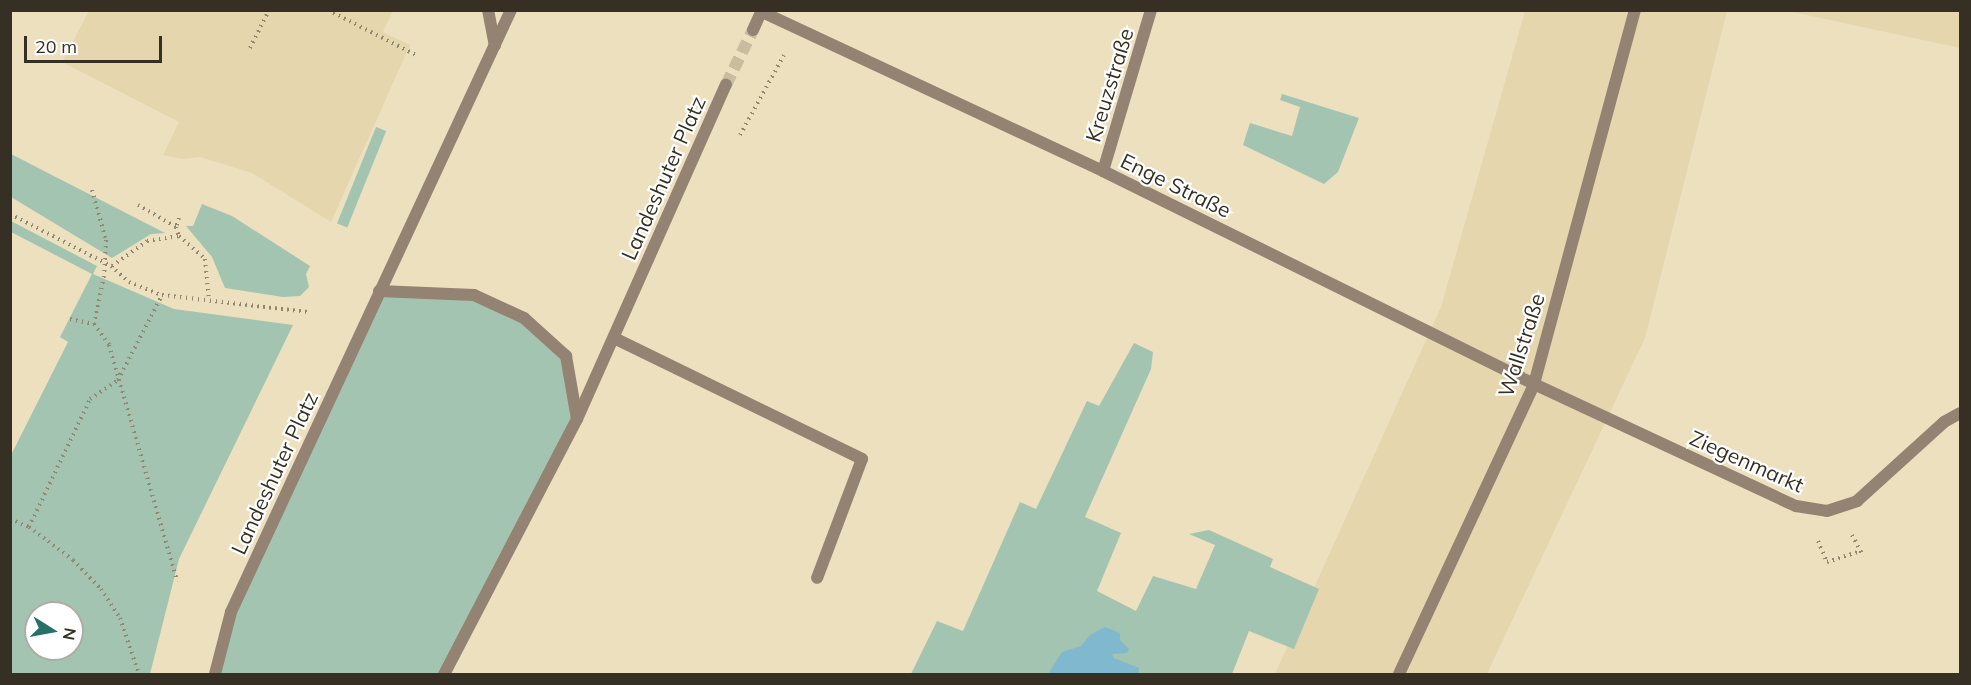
<!DOCTYPE html>
<meta charset="utf-8">
<style>
body{margin:0}
#map{position:relative;width:1971px;height:685px;overflow:hidden;background:#ede0be;font-family:Mulish,sans-serif}
div>[style]{position:absolute}
[style*='--x']{left:calc(var(--x)*1px);top:calc(var(--y)*1px);width:calc(var(--w)*1px);rotate:calc(var(--a)*1deg)}
.built>*{inset:0;background:#e6d6ad}
.green>*{inset:0;background:#a3c4b1;transform-origin:0 0}
.water>*{inset:0;background:#7fb8cf}
.minor-tunnel>*{height:12px;margin-top:-6px;transform-origin:0;background:repeating-linear-gradient(90deg,#c8bd9f 0 12px,transparent 0 18px)}
.path>*{height:4px;margin-top:-2px;transform-origin:0;background:repeating-linear-gradient(90deg,#908770 0 1.5px,transparent 0 6px)}
.service>*{height:12px;margin:-6px;padding:0 6px;transform-origin:6px;border-radius:6px;background:#948273}
.minor>*{height:12px;margin:-6px;padding:0 6px;transform-origin:6px;border-radius:6px;background:#948273}
span{translate:-50% -50%;white-space:nowrap;text-align:center;line-height:1.15;-webkit-text-stroke:4.5px #fff;paint-order:stroke}
.street-label{font-size:21px;color:#353023}
.frame{position:absolute;inset:0;border:12px solid #353023;pointer-events:none}
.north{position:absolute;left:24px;top:601px;width:60px;height:60px;box-sizing:border-box;background:#fff;border:2px solid #aeaca7;border-radius:50%;rotate:101deg;font-size:16px;font-weight:700;line-height:24px;text-align:center;color:#353023}
.north::after{content:'';display:block;margin:auto;width:21px;height:27px;background:#26706a;clip-path:polygon(50% 0,100% 100%,50% 72%,0 100%)}
.scale{position:absolute;left:24px;top:36px;width:138px;height:27px;box-sizing:border-box;border:3px solid #353023;border-top:0;padding-left:8px;font-size:18px;line-height:21px;white-space:nowrap;color:#353023;-webkit-text-stroke:4px #fff;paint-order:stroke}
</style>
<div id="map">
<div class="built">
<div style="clip-path:polygon(89px 11px,393px 11px,383px 32px,410px 45px,331px 222px,252px 173px,200px 157px,182px 159px,163px 155px,179px 122px,62px 62px)"></div>
<div style="clip-path:polygon(1525px 11px,1727px 11px,1645px 338px,1487px 674px,1275px 674px,1441px 307px)"></div>
<div style="clip-path:polygon(1788px 11px,1960px 11px,1960px 48px)"></div>
</div>
<div class="green">
<div style="clip-path:polygon(1282px 94px,1359px 118px,1338px 172px,1324px 184px,1243px 145px,1250px 123px,1292px 136px,1300px 107px,1280px 100px)"></div>
<div style="left:376px;top:127px;width:11px;height:104px;rotate:22deg"></div>
<div style="clip-path:polygon(11px 154px,165px 233px,151px 234px,112px 258px,11px 197px)"></div>
<div style="clip-path:polygon(202px 204px,232px 216px,310px 266px,306px 274px,309px 287px,300px 296px,283px 297px,225px 288px,212px 257px,186px 226px,193px 226px)"></div>
<div style="clip-path:polygon(evenodd,11px 221px,97px 266px,93px 274px,174px 309px,293px 325px,179px 559px,150px 674px,11px 674px,11px 455px,68px 342px,60px 337px,92px 274px,11px 232px,11px 221px,36px 613px,72px 613px,72px 649px,36px 649px,36px 613px)"></div>
<div style="clip-path:polygon(379px 291px,474px 295px,524px 318px,566px 356px,577px 419px,444px 674px,215px 674px,231px 612px)"></div>
<div style="clip-path:polygon(1134px 343px,1153px 352px,1151px 369px,1085px 517px,1121px 533px,1097px 591px,1136px 611px,1153px 576px,1196px 589px,1215px 545px,1189px 534px,1209px 530px,1273px 559px,1270px 567px,1319px 589px,1294px 649px,1249px 631px,1232px 674px,911px 674px,937px 621px,963px 631px,1020px 502px,1036px 509px,1087px 401px,1099px 406px)"></div>
</div>
<div class="water">
<div style="clip-path:polygon(1105px 627px,1120px 633px,1120px 640px,1129px 649px,1127px 653px,1112px 654px,1114px 658px,1139px 668px,1138px 674px,1048px 674px,1062px 652px,1081px 646px,1090px 635px)"></div>
</div>
<div class="minor-tunnel">
<div style="--x:726;--y:85;--w:61;--a:-63.9"></div>
</div>
<div class="path">
<div style="--x:328;--y:10;--w:99;--a:27.1"></div>
<div style="--x:250;--y:48;--w:42;--a:-63.4"></div>
<div style="--x:740;--y:135;--w:91;--a:-61.2"></div>
<div style="--x:92;--y:190;--w:52;--a:74.4"></div>
<div style="--x:106;--y:240;--w:36;--a:93"></div>
<div style="--x:104;--y:276;--w:49;--a:101.8"></div>
<div style="--x:94;--y:324;--w:26;--a:54"></div>
<div style="--x:109;--y:345;--w:246;--a:73.9"></div>
<div style="--x:138;--y:205;--w:44;--a:30.1"></div>
<div style="--x:10;--y:214;--w:114;--a:27.2"></div>
<div style="--x:111;--y:266;--w:24;--a:42"></div>
<div style="--x:129;--y:282;--w:35;--a:22"></div>
<div style="--x:179;--y:218;--w:9;--a:108"></div>
<div style="--x:176;--y:227;--w:9;--a:72"></div>
<div style="--x:112;--y:266;--w:43;--a:-35.5"></div>
<div style="--x:147;--y:241;--w:32;--a:-9"></div>
<div style="--x:179;--y:236;--w:35;--a:41"></div>
<div style="--x:205;--y:259;--w:41;--a:84.4"></div>
<div style="--x:70;--y:319;--w:25;--a:12"></div>
<div style="--x:10;--y:519;--w:21;--a:23"></div>
<div style="--x:29;--y:527;--w:55;--a:36.9"></div>
<div style="--x:73;--y:560;--w:40;--a:46"></div>
<div style="--x:101;--y:589;--w:35;--a:57"></div>
<div style="--x:120;--y:618;--w:59;--a:71.3"></div>
<div style="--x:29;--y:527;--w:142;--a:-64.5"></div>
<div style="--x:90;--y:399;--w:34;--a:-34"></div>
<div style="--x:118;--y:380;--w:96;--a:-62.6"></div>
<div style="--x:162;--y:295;--w:147;--a:6.6"></div>
<div style="--x:1852;--y:535;--w:24;--a:62"></div>
<div style="--x:1818;--y:541;--w:23;--a:67"></div>
<div style="--x:1827;--y:562;--w:36;--a:-18"></div>
</div>
<div class="service">
<div style="--x:614;--y:338;--w:276;--a:26"></div>
<div style="--x:862;--y:459;--w:127;--a:110.7"></div>
</div>
<div class="minor">
<div style="--x:488;--y:10;--w:36;--a:79"></div>
<div style="--x:762;--y:12;--w:376;--a:25"></div>
<div style="--x:1103;--y:171;--w:481;--a:26.3"></div>
<div style="--x:1534;--y:384;--w:289;--a:25"></div>
<div style="--x:1796;--y:506;--w:31;--a:9"></div>
<div style="--x:1827;--y:511;--w:32;--a:-18"></div>
<div style="--x:1857;--y:501;--w:118;--a:-42.2"></div>
<div style="--x:1944;--y:422;--w:18;--a:-29"></div>
<div style="--x:753;--y:30;--w:22;--a:-66"></div>
<div style="--x:1103;--y:171;--w:168;--a:-73.4"></div>
<div style="--x:379;--y:291;--w:95;--a:2.4"></div>
<div style="--x:474;--y:295;--w:55;--a:24.7"></div>
<div style="--x:524;--y:318;--w:57;--a:42.1"></div>
<div style="--x:566;--y:356;--w:64;--a:80.1"></div>
<div style="--x:577;--y:419;--w:288;--a:117.5"></div>
<div style="--x:577;--y:419;--w:366;--a:-66"></div>
<div style="--x:215;--y:674;--w:64;--a:-75.5"></div>
<div style="--x:231;--y:612;--w:664;--a:-65.06"></div>
<div style="--x:1399;--y:674;--w:320;--a:-65"></div>
<div style="--x:1534;--y:384;--w:387;--a:-74.9"></div>
</div>
<div class="street-label">
<span style="left:1109px;top:85px;rotate:-73deg">Kreuzstraße</span>
<span style="left:663px;top:178px;rotate:-66deg">Landeshuter Platz</span>
<span style="left:1176px;top:185px;rotate:26deg">Enge Straße</span>
<span style="left:1521px;top:345px;rotate:-72deg">Wallstraße</span>
<span style="left:1747px;top:461px;rotate:24deg">Ziegenmarkt</span>
<span style="left:274px;top:473px;rotate:-65deg">Landeshuter Platz</span>
</div>
<div class="frame"></div>
<div class="north">N</div>
<div class="scale">20 m</div>
</div>
